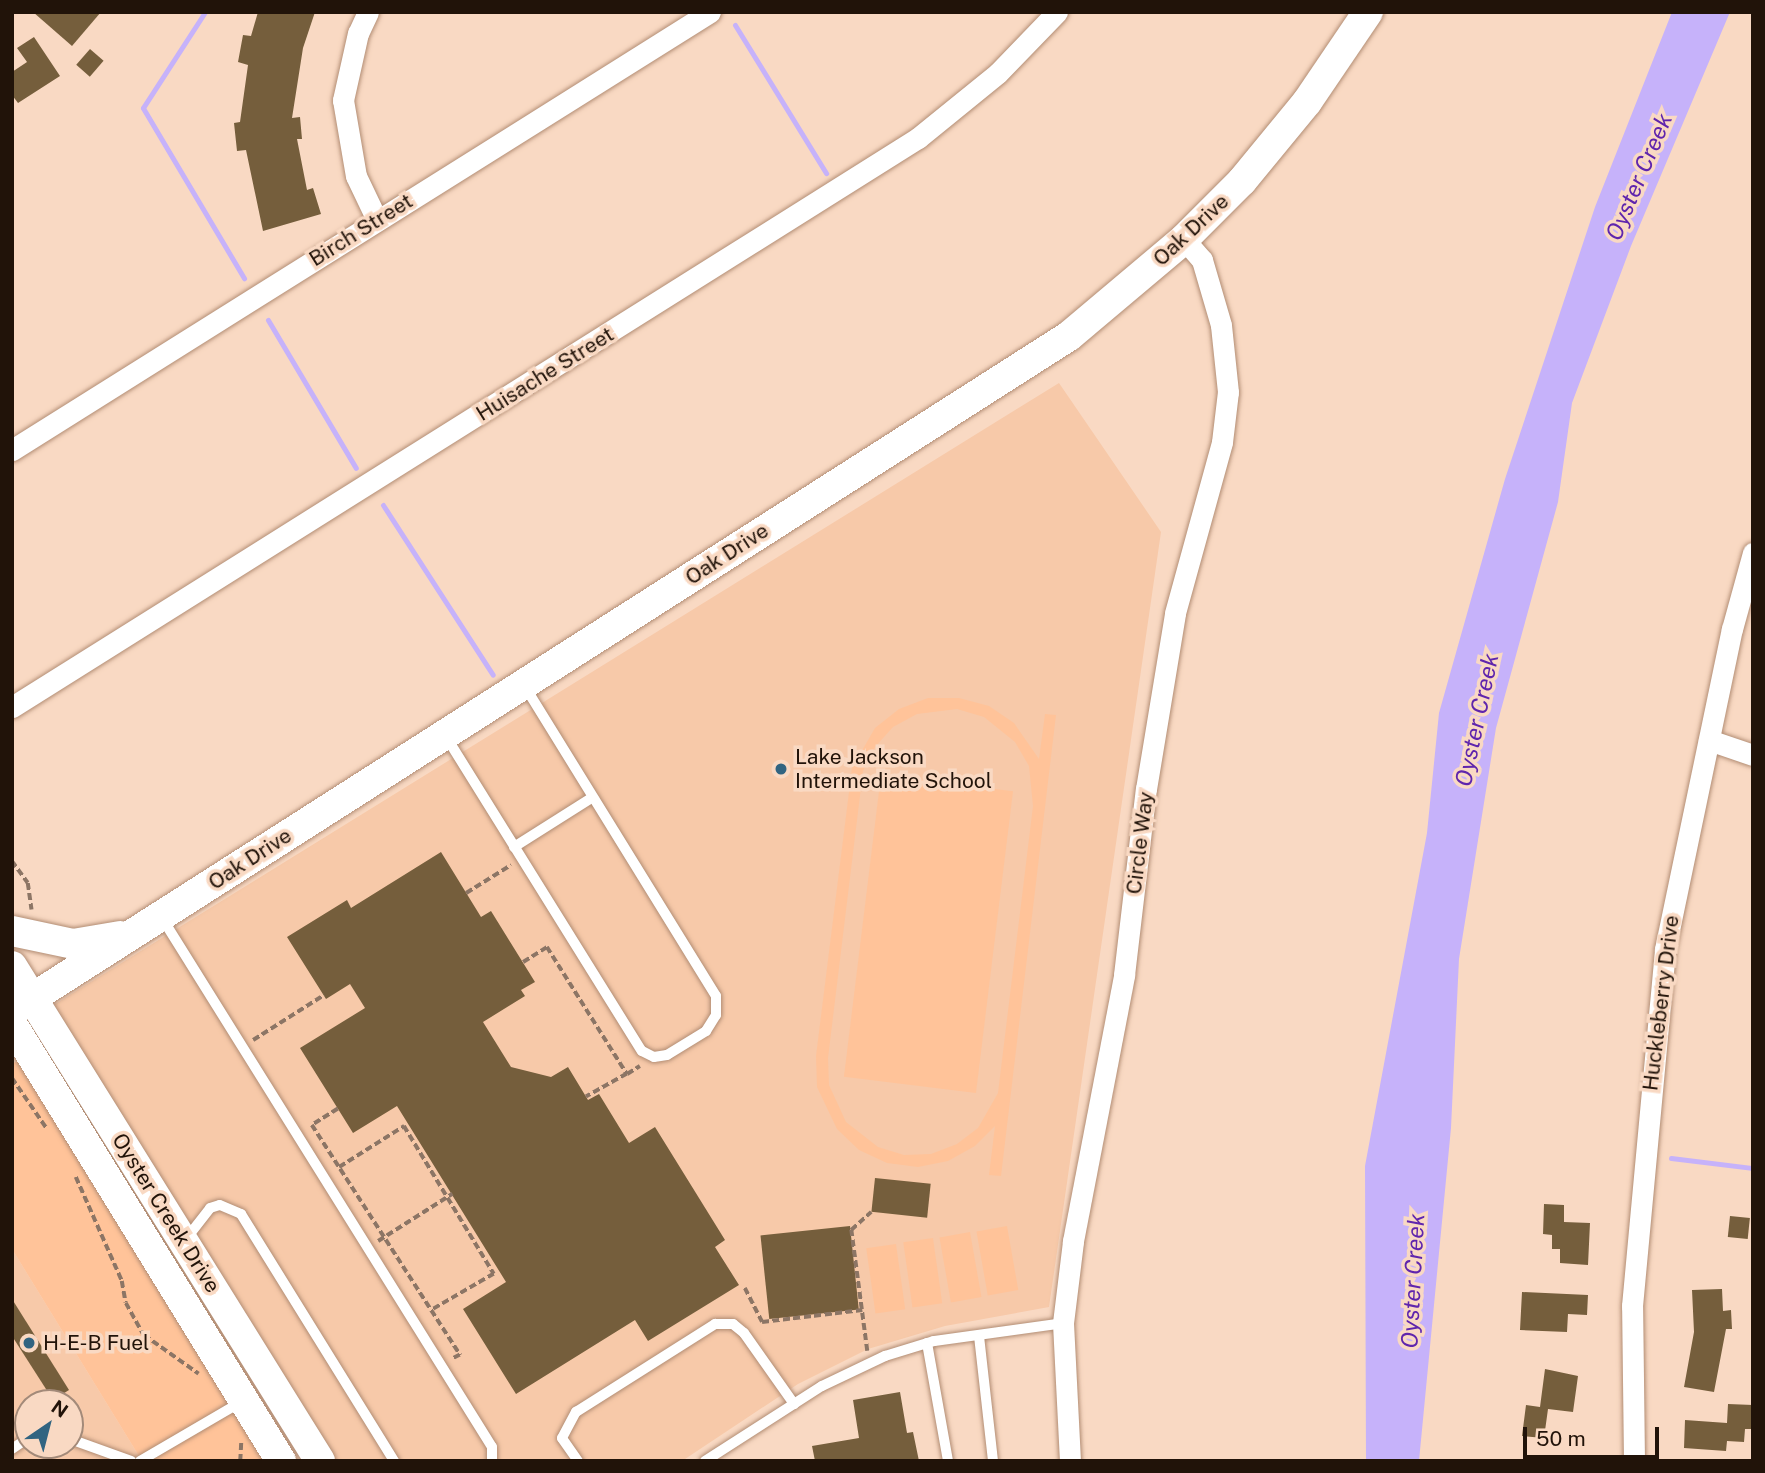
<!DOCTYPE html>
<style>
body{margin:0}
#map{position:relative;width:1765px;height:1473px;overflow:hidden;background:#f9d9c3;font-family:"Public Sans",sans-serif}
div>[style]{position:absolute}
[style*='--x']{left:calc(var(--x)*1px);top:calc(var(--y)*1px);width:calc(var(--w)*1px);rotate:calc(var(--a)*1deg)}
.built>*{inset:0;background:#f7c9a9}
.green>*{inset:0;background:#ffc399;transform-origin:0 0}
.water>*{inset:0;background:#c6b2fa}
.stream>*{height:5px;margin:-2.5px;padding:0 2.5px;transform-origin:2.5px;border-radius:2.5px;background:#c6b2fa}
.building>*{inset:0;background:#755e3c;transform-origin:0 0}
.path>*{height:3.5px;margin-top:-1.75px;transform-origin:0;background:repeating-linear-gradient(90deg,#8c7565 0 7px,transparent 0 10.5px)}
.roads{filter:drop-shadow(0 0 2px #b28d74) drop-shadow(0 0 2px #b28d74)}
.lane>*{height:10px;margin:-5px;padding:0 5px;transform-origin:5px;border-radius:5px;background:#fff}
.street>*{height:21px;margin:-10.5px;padding:0 10.5px;transform-origin:10.5px;border-radius:10.5px;background:#fff}
.secondary>*{height:30px;margin:-15px;padding:0 15px;transform-origin:15px;border-radius:15px;background:#fff}
.dots>*{width:19px;height:19px;translate:-50% -50%;box-sizing:border-box;border:4px solid #f9d9c3;border-radius:50%}
span{translate:-50% -50%;white-space:nowrap;text-align:center;line-height:1.15;-webkit-text-stroke:7px #f9d9c3;paint-order:stroke}
.street-label{font-size:21px;color:#211309}
.poi-label{font-size:21px;color:#211309}
.left{translate:0 -50%;text-align:left}
.water-label{font-size:23px;color:#5f25ad;font-style:italic}
.frame{position:absolute;inset:0;border:14px solid #211309;pointer-events:none}
.north{position:absolute;left:14px;top:1389px;width:70px;height:70px;box-sizing:border-box;background:#f9d9c3;border:2px solid #a38a79;border-radius:50%;rotate:35deg;font-size:19px;font-weight:700;line-height:28px;text-align:center;color:#211309}
.north::after{content:'';display:block;margin:auto;width:24px;height:32px;background:#316481;clip-path:polygon(50% 0,100% 100%,50% 72%,0 100%)}
.scale{position:absolute;left:1523px;top:1427px;width:136px;height:32px;box-sizing:border-box;border:4px solid #211309;border-top:0;padding-left:9px;font-size:21px;line-height:24px;white-space:nowrap;color:#211309;-webkit-text-stroke:5px #f9d9c3;paint-order:stroke}
</style>
<div id="map">
<div class="built">
<div style="clip-path:polygon(1059px 383px,1161px 532px,1049px 1307px,945px 1326px,868px 1349px,798px 1384px,682px 1461px,334px 1461px,52px 1006px)"></div>
<div style="clip-path:polygon(evenodd,12px 1249px,142px 1461px,12px 1461px,12px 1249px,28px 1403px,70px 1403px,70px 1445px,28px 1445px,28px 1403px)"></div>
</div>
<div class="green">
<div style="clip-path:polygon(evenodd,928px 698px,959px 698px,989px 706px,1014px 723px,1039px 759px,1045px 714px,1056px 715px,1001px 1176px,989px 1175px,995px 1126px,975px 1146px,948px 1161px,918px 1167px,887px 1163px,859px 1150px,837px 1129px,817px 1087px,816px 1056px,852px 768px,875px 728px,899px 709px,928px 698px,957px 709px,984px 717px,1015px 742px,1029px 766px,1033px 806px,998px 1093px,978px 1128px,957px 1144px,931px 1154px,904px 1155px,878px 1147px,846px 1122px,829px 1085px,828px 1058px,863px 771px,875px 747px,893px 727px,917px 714px,957px 709px)"></div>
<div style="left:881px;top:775px;width:133px;height:304px;rotate:7deg"></div>
<div style="clip-path:polygon(17px 1061px,266px 1461px,142px 1461px,12px 1249px,12px 1064px)"></div>
<div style="left:1007px;top:1226px;width:65px;height:31px;rotate:80deg"></div>
<div style="left:970px;top:1232px;width:66px;height:31px;rotate:80deg"></div>
<div style="left:933px;top:1238px;width:66px;height:30px;rotate:82deg"></div>
<div style="left:896px;top:1244px;width:66px;height:30px;rotate:82deg"></div>
</div>
<div class="water">
<div style="clip-path:polygon(1672px 12px,1730px 12px,1631px 246px,1572px 403px,1558px 502px,1496px 728px,1459px 959px,1451px 1128px,1419px 1461px,1366px 1461px,1365px 1166px,1427px 833px,1439px 713px,1505px 479px,1595px 207px)"></div>
</div>
<div class="stream">
<div style="--x:205;--y:12;--w:114;--a:122.9"></div>
<div style="--x:143;--y:108;--w:198;--a:59.3"></div>
<div style="--x:735;--y:25;--w:174;--a:58.4"></div>
<div style="--x:268;--y:320;--w:172;--a:59.3"></div>
<div style="--x:383;--y:505;--w:202;--a:57.1"></div>
<div style="--x:1671;--y:1158;--w:83;--a:7"></div>
</div>
<div class="building">
<div style="clip-path:polygon(33px 12px,101px 12px,72px 46px)"></div>
<div style="clip-path:polygon(258px 12px,315px 12px,303px 48px,292px 118px,300px 117px,302px 139px,297px 139px,307px 190px,313px 188px,321px 214px,263px 231px,246px 150px,237px 151px,234px 123px,240px 122px,248px 65px,238px 62px,243px 35px,251px 36px)"></div>
<div style="clip-path:polygon(34px 37px,60px 76px,18px 103px,12px 95px,12px 72px,27px 62px,17px 48px)"></div>
<div style="left:90px;top:49px;width:18px;height:21px;rotate:41deg"></div>
<div style="clip-path:polygon(441px 852px,481px 917px,491px 911px,535px 982px,521px 990px,525px 996px,483px 1022px,511px 1067px,551px 1077px,568px 1067px,588px 1100px,599px 1094px,629px 1143px,655px 1127px,725px 1240px,715px 1247px,739px 1285px,648px 1341px,635px 1320px,516px 1394px,463px 1309px,506px 1282px,397px 1106px,353px 1133px,300px 1048px,365px 1008px,350px 984px,326px 999px,287px 937px,347px 900px,351px 908px)"></div>
<div style="left:875px;top:1178px;width:56px;height:34px;rotate:6deg"></div>
<div style="clip-path:polygon(1544px 1204px,1564px 1205px,1564px 1222px,1590px 1223px,1588px 1265px,1560px 1263px,1560px 1249px,1552px 1249px,1552px 1235px,1543px 1234px)"></div>
<div style="left:1730px;top:1216px;width:20px;height:21px;rotate:6deg"></div>
<div style="left:850px;top:1226px;width:84px;height:90px;rotate:84deg"></div>
<div style="clip-path:polygon(1722px 1289px,1723px 1311px,1731px 1310px,1732px 1329px,1726px 1329px,1714px 1392px,1684px 1387px,1694px 1332px,1692px 1290px)"></div>
<div style="clip-path:polygon(1522px 1292px,1588px 1295px,1587px 1315px,1568px 1314px,1567px 1332px,1520px 1330px)"></div>
<div style="clip-path:polygon(12px 1299px,69px 1390px,53px 1400px,12px 1336px)"></div>
<div style="clip-path:polygon(1545px 1369px,1578px 1376px,1573px 1412px,1548px 1409px,1544px 1438px,1522px 1436px,1526px 1405px,1540px 1407px)"></div>
<div style="clip-path:polygon(900px 1392px,907px 1433px,913px 1432px,919px 1461px,815px 1461px,812px 1446px,859px 1438px,853px 1400px)"></div>
<div style="clip-path:polygon(1728px 1404px,1753px 1405px,1753px 1429px,1745px 1429px,1744px 1442px,1727px 1441px,1726px 1451px,1684px 1448px,1685px 1420px,1727px 1423px)"></div>
</div>
<div class="path">
<div style="--x:12;--y:861;--w:27;--a:54"></div>
<div style="--x:28;--y:883;--w:27;--a:82"></div>
<div style="--x:466;--y:893;--w:53;--a:-31.9"></div>
<div style="--x:523;--y:962;--w:28;--a:-32"></div>
<div style="--x:547;--y:947;--w:150;--a:57.8"></div>
<div style="--x:627;--y:1074;--w:47;--a:150.7"></div>
<div style="--x:253;--y:1040;--w:84;--a:-32.4"></div>
<div style="--x:627;--y:1074;--w:15;--a:-32"></div>
<div style="--x:12;--y:1078;--w:62;--a:55.5"></div>
<div style="--x:338;--y:1109;--w:31;--a:148"></div>
<div style="--x:312;--y:1125;--w:274;--a:57.2"></div>
<div style="--x:460;--y:1355;--w:7;--a:153"></div>
<div style="--x:339;--y:1167;--w:77;--a:-32.2"></div>
<div style="--x:404;--y:1126;--w:173;--a:58.7"></div>
<div style="--x:494;--y:1274;--w:72;--a:149.9"></div>
<div style="--x:76;--y:1177;--w:114;--a:66.1"></div>
<div style="--x:122;--y:1281;--w:22;--a:80"></div>
<div style="--x:126;--y:1303;--w:37;--a:61"></div>
<div style="--x:144;--y:1335;--w:67;--a:35.3"></div>
<div style="--x:378;--y:1241;--w:88;--a:-32.4"></div>
<div style="--x:745;--y:1288;--w:38;--a:63"></div>
<div style="--x:762;--y:1322;--w:101;--a:-6.8"></div>
<div style="--x:867;--y:1351;--w:122;--a:-97.5"></div>
<div style="--x:851;--y:1230;--w:27;--a:-42"></div>
<div style="--x:240;--y:1461;--w:19;--a:-87"></div>
</div>
<div class="roads">
<div class="lane">
<div style="--x:445;--y:735;--w:372;--a:58.1"></div>
<div style="--x:642;--y:1051;--w:13;--a:27"></div>
<div style="--x:654;--y:1057;--w:13;--a:-9"></div>
<div style="--x:667;--y:1055;--w:46;--a:-31.6"></div>
<div style="--x:706;--y:1031;--w:19;--a:-58"></div>
<div style="--x:716;--y:1015;--w:19;--a:-90"></div>
<div style="--x:716;--y:996;--w:365;--a:-121.7"></div>
<div style="--x:514;--y:847;--w:93;--a:-32.3"></div>
<div style="--x:162;--y:918;--w:623;--a:58.04"></div>
<div style="--x:492;--y:1447;--w:14;--a:90"></div>
<div style="--x:186;--y:1239;--w:39;--a:-52"></div>
<div style="--x:210;--y:1208;--w:10;--a:-17"></div>
<div style="--x:220;--y:1205;--w:23;--a:23"></div>
<div style="--x:241;--y:1214;--w:291;--a:58.2"></div>
<div style="--x:979;--y:1336;--w:126;--a:83.6"></div>
<div style="--x:927;--y:1343;--w:120;--a:79.9"></div>
<div style="--x:70;--y:1439;--w:65;--a:19.8"></div>
<div style="--x:12;--y:1449;--w:19;--a:-35"></div>
<div style="--x:140;--y:1461;--w:117;--a:-30.3"></div>
<div style="--x:578;--y:1461;--w:28;--a:-125"></div>
<div style="--x:562;--y:1438;--w:30;--a:-62"></div>
<div style="--x:576;--y:1412;--w:165;--a:-32.3"></div>
<div style="--x:715;--y:1324;--w:18;--a:0"></div>
<div style="--x:733;--y:1324;--w:14;--a:39"></div>
<div style="--x:744;--y:1333;--w:87;--a:54.8"></div>
<div style="--x:705;--y:1461;--w:139;--a:-32.7"></div>
<div style="--x:822;--y:1386;--w:70;--a:-25.5"></div>
<div style="--x:885;--y:1356;--w:51;--a:-17"></div>
<div style="--x:934;--y:1341;--w:130;--a:-7.9"></div>
</div>
<div class="street">
<div style="--x:368;--y:12;--w:23;--a:115"></div>
<div style="--x:358;--y:33;--w:69;--a:102.6"></div>
<div style="--x:343;--y:100;--w:77;--a:80.3"></div>
<div style="--x:356;--y:176;--w:49;--a:64.5"></div>
<div style="--x:12;--y:450;--w:824;--a:-32.11"></div>
<div style="--x:12;--y:707;--w:1070;--a:-32.13"></div>
<div style="--x:918;--y:138;--w:103;--a:-39.1"></div>
<div style="--x:998;--y:73;--w:85;--a:-46"></div>
<div style="--x:1709;--y:740;--w:46;--a:18.8"></div>
<div style="--x:1070;--y:1461;--w:138;--a:-92.9"></div>
<div style="--x:1063;--y:1323;--w:83;--a:-83"></div>
<div style="--x:1073;--y:1241;--w:271;--a:-79.1"></div>
<div style="--x:1124;--y:975;--w:187;--a:-83.3"></div>
<div style="--x:1146;--y:789;--w:178;--a:-80.6"></div>
<div style="--x:1175;--y:613;--w:177;--a:-74.6"></div>
<div style="--x:1222;--y:442;--w:50;--a:-83.2"></div>
<div style="--x:1228;--y:392;--w:67;--a:-96"></div>
<div style="--x:1221;--y:325;--w:68;--a:-106.3"></div>
<div style="--x:1202;--y:260;--w:28;--a:-131"></div>
<div style="--x:1634;--y:1461;--w:155;--a:-90.7"></div>
<div style="--x:1632;--y:1306;--w:359;--a:-84.7"></div>
<div style="--x:1665;--y:949;--w:327;--a:-78.2"></div>
<div style="--x:1732;--y:629;--w:79;--a:-74.6"></div>
</div>
<div class="secondary">
<div style="--x:12;--y:931;--w:62;--a:12"></div>
<div style="--x:73;--y:944;--w:48;--a:-9.7"></div>
<div style="--x:12;--y:966;--w:583;--a:58.11"></div>
<div style="--x:12;--y:1011;--w:1254;--a:-32.56"></div>
<div style="--x:1069;--y:336;--w:150;--a:-40.1"></div>
<div style="--x:1184;--y:239;--w:82;--a:-45"></div>
<div style="--x:1242;--y:181;--w:102;--a:-50.6"></div>
<div style="--x:1307;--y:102;--w:109;--a:-55.9"></div>
<div style="--x:12;--y:1024;--w:513;--a:58.39"></div>
</div>
</div>
<div class="dots">
<div style="left:781px;top:769px;background:#316481"></div>
<div style="left:29px;top:1343px;background:#316481"></div>
</div>
<div class="street-label">
<span style="left:361px;top:230px;rotate:-32deg">Birch Street</span>
<span style="left:1191px;top:230px;rotate:-43deg">Oak Drive</span>
<span style="left:545px;top:374px;rotate:-32deg">Huisache Street</span>
<span style="left:727px;top:554px;rotate:-33deg">Oak Drive</span>
<span style="left:1140px;top:843px;rotate:-83deg">Circle Way</span>
<span style="left:250px;top:859px;rotate:-33deg">Oak Drive</span>
<span style="left:1661px;top:1003px;rotate:-83deg">Huckleberry Drive</span>
<span style="left:166px;top:1213px;rotate:58deg">Oyster Creek Drive</span>
</div>
<div class="poi-label">
<span class="left" style="left:795px;top:769px">Lake Jackson<br>Intermediate School</span>
<span class="left" style="left:43px;top:1343px">H-E-B Fuel</span>
</div>
<div class="water-label">
<span style="left:1639px;top:177px;rotate:-67deg">Oyster Creek</span>
<span style="left:1477px;top:720px;rotate:-78deg">Oyster Creek</span>
<span style="left:1413px;top:1281px;rotate:-87deg">Oyster Creek</span>
</div>
<div class="frame"></div>
<div class="north">N</div>
<div class="scale">50 m</div>
</div>
